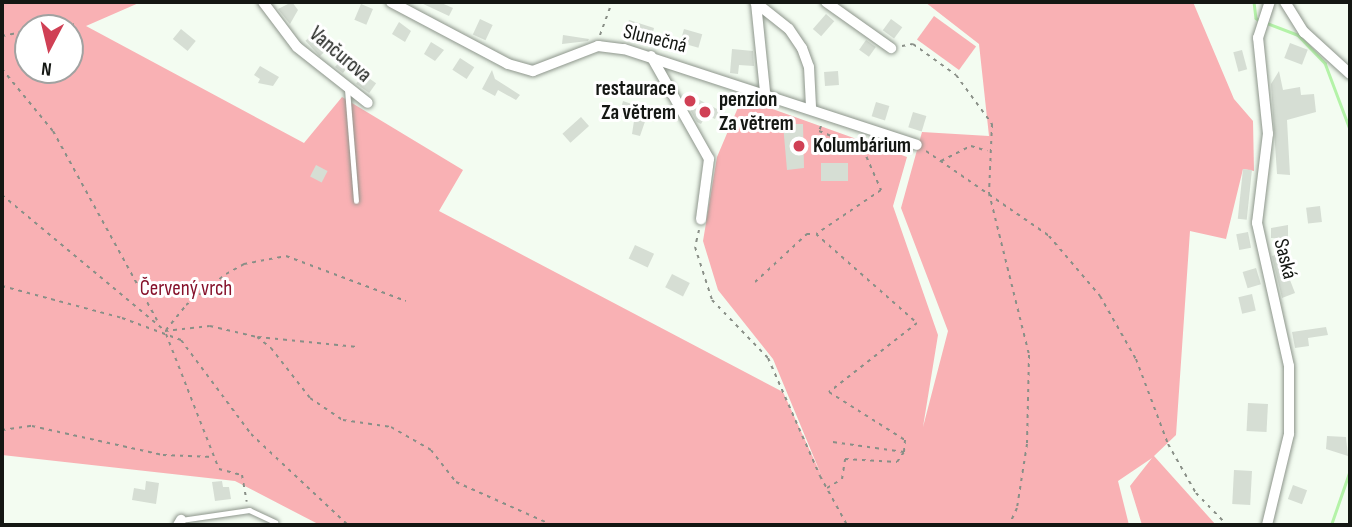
<!DOCTYPE html>
<meta charset="utf-8">
<style>
body{margin:0}
#map{position:relative;width:1352px;height:527px;overflow:hidden;background:#f3fcf1;font-family:"Sofia Sans Condensed",sans-serif}
div>[style]{position:absolute}
[style*='--x']{left:calc(var(--x)*1px);top:calc(var(--y)*1px);width:calc(var(--w)*1px);rotate:calc(var(--a)*1deg)}
.green>*{inset:0;background:#f9b1b4;transform-origin:0 0}
.stream>*{height:2.5px;margin:-1.25px;padding:0 1.25px;transform-origin:1.25px;border-radius:1.25px;background:#b4f3a8}
.building>*{inset:0;background:#d6ded4;transform-origin:0 0}
.path>*{height:2px;margin-top:-1px;transform-origin:0;background:repeating-linear-gradient(90deg,#898f87 0 3.5px,transparent 0 8.5px)}
.roads{filter:drop-shadow(0 0 2px #8d958b) drop-shadow(0 0 2px #8d958b)}
.lane>*{height:5px;margin:-2.5px;padding:0 2.5px;transform-origin:2.5px;border-radius:2.5px;background:#fff}
.street>*{height:10px;margin:-5px;padding:0 5px;transform-origin:5px;border-radius:5px;background:#fff}
.dots>*{width:19px;height:19px;translate:-50% -50%;box-sizing:border-box;border:4px solid #fff;border-radius:50%}
span{translate:-50% -50%;white-space:nowrap;text-align:center;line-height:1.15;-webkit-text-stroke:6px #fff;paint-order:stroke}
.street-label{font-size:21px;color:#141713}
.poi-label{font-size:21px;color:#141713;font-weight:700}
.right{translate:-100% -50%;text-align:right}
.left{translate:0 -50%;text-align:left}
.park-label{font-size:21px;color:#86122b}
.frame{position:absolute;inset:0;border:4px solid #141713;pointer-events:none}
.north{position:absolute;left:14px;top:14px;width:70px;height:70px;box-sizing:border-box;background:#fff;border:2px solid #a1a2a1;border-radius:50%;rotate:187deg;font-size:19px;font-weight:700;line-height:28px;text-align:center;color:#141713}
.north::after{content:'';display:block;margin:auto;width:24px;height:32px;background:#d04055;clip-path:polygon(50% 0,100% 100%,50% 72%,0 100%)}
</style>
<div id="map">
<div class="green">
<div style="clip-path:polygon(evenodd,2px 2px,141px 2px,86px 26px,304px 143px,342px 97px,463px 170px,439px 211px,783px 392px,822px 477px,773px 359px,718px 290px,703px 241px,717px 157px,742px 98px,907px 157px,893px 206px,938px 335px,923px 427px,948px 331px,901px 208px,922px 132px,989px 136px,979px 44px,925px 2px,1193px 2px,1234px 99px,1253px 121px,1254px 171px,1243px 169px,1226px 239px,1190px 231px,1176px 435px,1154px 456px,1216px 525px,1142px 525px,1130px 486px,1152px 458px,1118px 481px,1129px 525px,320px 525px,235px 481px,2px 455px,2px 2px,28px 28px,70px 28px,70px 70px,28px 70px,28px 28px)"></div>
<div style="left:934px;top:16px;width:52px;height:29px;rotate:36deg"></div>
</div>
<div class="stream">
<div style="--x:1254;--y:2;--w:16;--a:83"></div>
<div style="--x:1256;--y:18;--w:5;--a:37"></div>
<div style="--x:1267;--y:23;--w:33;--a:21"></div>
<div style="--x:1298;--y:35;--w:39;--a:46"></div>
<div style="--x:1325;--y:63;--w:71;--a:69.3"></div>
<div style="--x:1331;--y:525;--w:58;--a:-70.9"></div>
</div>
<div class="building">
<div style="clip-path:polygon(292px 2px,298px 10px,290px 24px,278px 9px)"></div>
<div style="clip-path:polygon(419px 2px,439px 2px,453px 8px,449px 16px)"></div>
<div style="left:361px;top:4px;width:13px;height:17px;rotate:23deg"></div>
<div style="left:826px;top:14px;width:11px;height:20px;rotate:41deg"></div>
<div style="left:480px;top:19px;width:14px;height:17px;rotate:25deg"></div>
<div style="left:891px;top:19px;width:14px;height:14px;rotate:36deg"></div>
<div style="clip-path:polygon(629px 20px,654px 28px,652px 36px,646px 40px,624px 33px)"></div>
<div style="clip-path:polygon(399px 22px,411px 31px,405px 42px,392px 34px)"></div>
<div style="left:181px;top:29px;width:19px;height:13px;rotate:39deg"></div>
<div style="left:684px;top:29px;width:19px;height:14px;rotate:16deg"></div>
<div style="left:315px;top:32px;width:21px;height:13px;rotate:47deg"></div>
<div style="clip-path:polygon(563px 35px,589px 39px,588px 41px,562px 44px)"></div>
<div style="left:866px;top:40px;width:12px;height:12px;rotate:35deg"></div>
<div style="clip-path:polygon(431px 42px,444px 50px,435px 61px,424px 54px)"></div>
<div style="left:1290px;top:43px;width:19px;height:16px;rotate:21deg"></div>
<div style="clip-path:polygon(341px 47px,355px 58px,343px 73px,335px 67px,342px 59px,336px 53px)"></div>
<div style="clip-path:polygon(732px 49px,753px 51px,754px 66px,739px 65px,738px 74px,730px 73px)"></div>
<div style="left:1242px;top:50px;width:20px;height:9px;rotate:75deg"></div>
<div style="left:460px;top:58px;width:17px;height:14px;rotate:33deg"></div>
<div style="clip-path:polygon(260px 66px,279px 77px,273px 86px,258px 83px,260px 79px,254px 75px)"></div>
<div style="clip-path:polygon(492px 70px,495px 79px,520px 95px,516px 100px,498px 90px,495px 96px,482px 89px)"></div>
<div style="left:838px;top:71px;width:14px;height:14px;rotate:86deg"></div>
<div style="clip-path:polygon(1279px 71px,1283px 90px,1300px 87px,1301px 95px,1314px 94px,1316px 112px,1287px 120px,1290px 175px,1277px 174px,1271px 84px)"></div>
<div style="left:363px;top:74px;width:16px;height:12px;rotate:35deg"></div>
<div style="clip-path:polygon(688px 94px,719px 110px,715px 119px,706px 115px,701px 124px,697px 122px,685px 100px)"></div>
<div style="clip-path:polygon(623px 101px,649px 110px,640px 136px,632px 134px,634px 121px,619px 116px)"></div>
<div style="left:876px;top:102px;width:14px;height:15px;rotate:17deg"></div>
<div style="left:913px;top:112px;width:14px;height:16px;rotate:17deg"></div>
<div style="left:581px;top:117px;width:12px;height:25px;rotate:48deg"></div>
<div style="clip-path:polygon(783px 124px,803px 124px,804px 168px,787px 170px)"></div>
<div style="left:848px;top:163px;width:18px;height:27px;rotate:90deg"></div>
<div style="left:316px;top:165px;width:13px;height:13px;rotate:27deg"></div>
<div style="left:1243px;top:169px;width:9px;height:50px;rotate:6deg"></div>
<div style="left:1320px;top:206px;width:16px;height:14px;rotate:83deg"></div>
<div style="clip-path:polygon(1288px 225px,1288px 239px,1271px 238px,1271px 228px)"></div>
<div style="left:1248px;top:232px;width:16px;height:12px;rotate:79deg"></div>
<div style="left:635px;top:245px;width:21px;height:15px;rotate:25deg"></div>
<div style="clip-path:polygon(1280px 254px,1295px 293px,1282px 298px,1272px 256px)"></div>
<div style="left:1256px;top:268px;width:17px;height:14px;rotate:73deg"></div>
<div style="left:672px;top:274px;width:20px;height:15px;rotate:27deg"></div>
<div style="left:1252px;top:294px;width:17px;height:14px;rotate:77deg"></div>
<div style="clip-path:polygon(1326px 327px,1328px 335px,1308px 338px,1309px 346px,1295px 348px,1292px 332px)"></div>
<div style="left:1248px;top:403px;width:20px;height:28px;rotate:3deg"></div>
<div style="clip-path:polygon(1327px 436px,1346px 437px,1348px 456px,1326px 449px)"></div>
<div style="left:1234px;top:470px;width:18px;height:34px;rotate:3deg"></div>
<div style="clip-path:polygon(146px 481px,159px 483px,156px 504px,132px 500px,134px 488px,145px 490px)"></div>
<div style="clip-path:polygon(222px 481px,223px 487px,229px 487px,231px 499px,215px 501px,212px 482px)"></div>
<div style="left:1293px;top:485px;width:15px;height:15px;rotate:20deg"></div>
</div>
<div class="path">
<div style="--x:48;--y:28;--w:26;--a:-9"></div>
<div style="--x:600;--y:35;--w:35;--a:-70"></div>
<div style="--x:2;--y:36;--w:26;--a:-11"></div>
<div style="--x:902;--y:46;--w:11;--a:-10"></div>
<div style="--x:913;--y:44;--w:53;--a:35.8"></div>
<div style="--x:956;--y:75;--w:61;--a:53.7"></div>
<div style="--x:992;--y:124;--w:69;--a:92.5"></div>
<div style="--x:989;--y:193;--w:167;--a:76.1"></div>
<div style="--x:1029;--y:355;--w:89;--a:91.3"></div>
<div style="--x:1027;--y:444;--w:65;--a:98.9"></div>
<div style="--x:1017;--y:508;--w:19;--a:115"></div>
<div style="--x:2;--y:69;--w:80;--a:50.6"></div>
<div style="--x:53;--y:131;--w:216;--a:61.2"></div>
<div style="--x:821;--y:126;--w:5;--a:112"></div>
<div style="--x:819;--y:131;--w:48;--a:22.2"></div>
<div style="--x:863;--y:149;--w:45;--a:66.3"></div>
<div style="--x:881;--y:190;--w:78;--a:145.9"></div>
<div style="--x:816;--y:234;--w:135;--a:41.4"></div>
<div style="--x:917;--y:323;--w:112;--a:141.9"></div>
<div style="--x:829;--y:392;--w:90;--a:32.3"></div>
<div style="--x:905;--y:440;--w:12;--a:95"></div>
<div style="--x:904;--y:452;--w:72;--a:-172"></div>
<div style="--x:926;--y:151;--w:150;--a:34.6"></div>
<div style="--x:1049;--y:236;--w:79;--a:49.6"></div>
<div style="--x:1100;--y:296;--w:73;--a:60.3"></div>
<div style="--x:1136;--y:359;--w:91;--a:69.4"></div>
<div style="--x:1168;--y:444;--w:56;--a:60.3"></div>
<div style="--x:1196;--y:493;--w:45;--a:45.9"></div>
<div style="--x:941;--y:161;--w:34;--a:-27"></div>
<div style="--x:971;--y:146;--w:17;--a:17"></div>
<div style="--x:2;--y:195;--w:209;--a:39.8"></div>
<div style="--x:699;--y:230;--w:17;--a:103"></div>
<div style="--x:695;--y:247;--w:56;--a:72.2"></div>
<div style="--x:712;--y:300;--w:81;--a:46"></div>
<div style="--x:768;--y:358;--w:129;--a:66.2"></div>
<div style="--x:820;--y:476;--w:56;--a:61.1"></div>
<div style="--x:755;--y:282;--w:71;--a:-42.7"></div>
<div style="--x:807;--y:234;--w:8;--a:0"></div>
<div style="--x:2;--y:286;--w:124;--a:14.9"></div>
<div style="--x:122;--y:318;--w:63;--a:20.4"></div>
<div style="--x:181;--y:340;--w:117;--a:53.3"></div>
<div style="--x:251;--y:434;--w:133;--a:43.2"></div>
<div style="--x:166;--y:330;--w:32;--a:-51"></div>
<div style="--x:186;--y:305;--w:51;--a:-37.8"></div>
<div style="--x:226;--y:274;--w:21;--a:-29"></div>
<div style="--x:244;--y:264;--w:43;--a:-10.8"></div>
<div style="--x:286;--y:256;--w:128;--a:20.6"></div>
<div style="--x:165;--y:331;--w:45;--a:-6.3"></div>
<div style="--x:210;--y:326;--w:48;--a:13.2"></div>
<div style="--x:257;--y:337;--w:18;--a:38"></div>
<div style="--x:271;--y:348;--w:63;--a:52"></div>
<div style="--x:310;--y:398;--w:40;--a:34"></div>
<div style="--x:343;--y:420;--w:49;--a:8.3"></div>
<div style="--x:391;--y:427;--w:46;--a:29.9"></div>
<div style="--x:431;--y:450;--w:41;--a:52"></div>
<div style="--x:456;--y:482;--w:105;--a:24.1"></div>
<div style="--x:166;--y:334;--w:145;--a:68.6"></div>
<div style="--x:219;--y:469;--w:24;--a:15"></div>
<div style="--x:242;--y:475;--w:27;--a:80"></div>
<div style="--x:258;--y:337;--w:100;--a:5.8"></div>
<div style="--x:2;--y:430;--w:30;--a:-8"></div>
<div style="--x:32;--y:426;--w:134;--a:12.5"></div>
<div style="--x:163;--y:455;--w:51;--a:2.2"></div>
<div style="--x:827;--y:488;--w:17;--a:-31"></div>
<div style="--x:842;--y:479;--w:20;--a:-81"></div>
<div style="--x:845;--y:459;--w:52;--a:3.3"></div>
<div style="--x:897;--y:462;--w:12;--a:-55"></div>
</div>
<div class="roads">
<div class="lane">
<div style="--x:347;--y:89;--w:112;--a:85.4"></div>
<div style="--x:181;--y:520;--w:69;--a:-8.4"></div>
<div style="--x:249;--y:510;--w:29;--a:25"></div>
</div>
<div class="street">
<div style="--x:263;--y:2;--w:56;--a:52.9"></div>
<div style="--x:297;--y:47;--w:90;--a:38.3"></div>
<div style="--x:391;--y:2;--w:132;--a:27.9"></div>
<div style="--x:508;--y:64;--w:26;--a:16"></div>
<div style="--x:533;--y:71;--w:70;--a:-21"></div>
<div style="--x:598;--y:46;--w:26;--a:7"></div>
<div style="--x:624;--y:49;--w:308;--a:18.1"></div>
<div style="--x:755;--y:2;--w:43;--a:38.5"></div>
<div style="--x:789;--y:29;--w:23;--a:56"></div>
<div style="--x:802;--y:48;--w:20;--a:70"></div>
<div style="--x:809;--y:67;--w:40;--a:87.1"></div>
<div style="--x:826;--y:2;--w:80;--a:35.3"></div>
<div style="--x:1285;--y:2;--w:36;--a:58"></div>
<div style="--x:1304;--y:32;--w:62;--a:42.4"></div>
<div style="--x:756;--y:3;--w:89;--a:84.2"></div>
<div style="--x:651;--y:56;--w:118;--a:60.6"></div>
<div style="--x:709;--y:159;--w:61;--a:97.6"></div>
<div style="--x:178;--y:525;--w:6;--a:-59"></div>
<div style="--x:1267;--y:525;--w:94;--a:-76.4"></div>
<div style="--x:1289;--y:434;--w:68;--a:-90"></div>
<div style="--x:1289;--y:366;--w:147;--a:-102.6"></div>
<div style="--x:1257;--y:223;--w:90;--a:-83"></div>
<div style="--x:1268;--y:134;--w:97;--a:-95.9"></div>
<div style="--x:1258;--y:38;--w:38;--a:-72"></div>
</div>
</div>
<div class="dots">
<div style="left:690px;top:101px;background:#d04055"></div>
<div style="left:705px;top:112px;background:#d04055"></div>
<div style="left:799px;top:146px;background:#d04055"></div>
</div>
<div class="street-label">
<span style="left:655px;top:39px;rotate:14deg">Slunečná</span>
<span style="left:340px;top:55px;rotate:40deg">Vančurova</span>
<span style="left:1285px;top:259px;rotate:76deg">Saská</span>
</div>
<div class="poi-label">
<span class="right" style="left:676px;top:101px">restaurace<br>Za větrem</span>
<span class="left" style="left:719px;top:112px">penzion<br>Za větrem</span>
<span class="left" style="left:813px;top:146px">Kolumbárium</span>
</div>
<div class="park-label">
<span style="left:186px;top:289px">Červený vrch</span>
</div>
<div class="frame"></div>
<div class="north">N</div>
</div>
